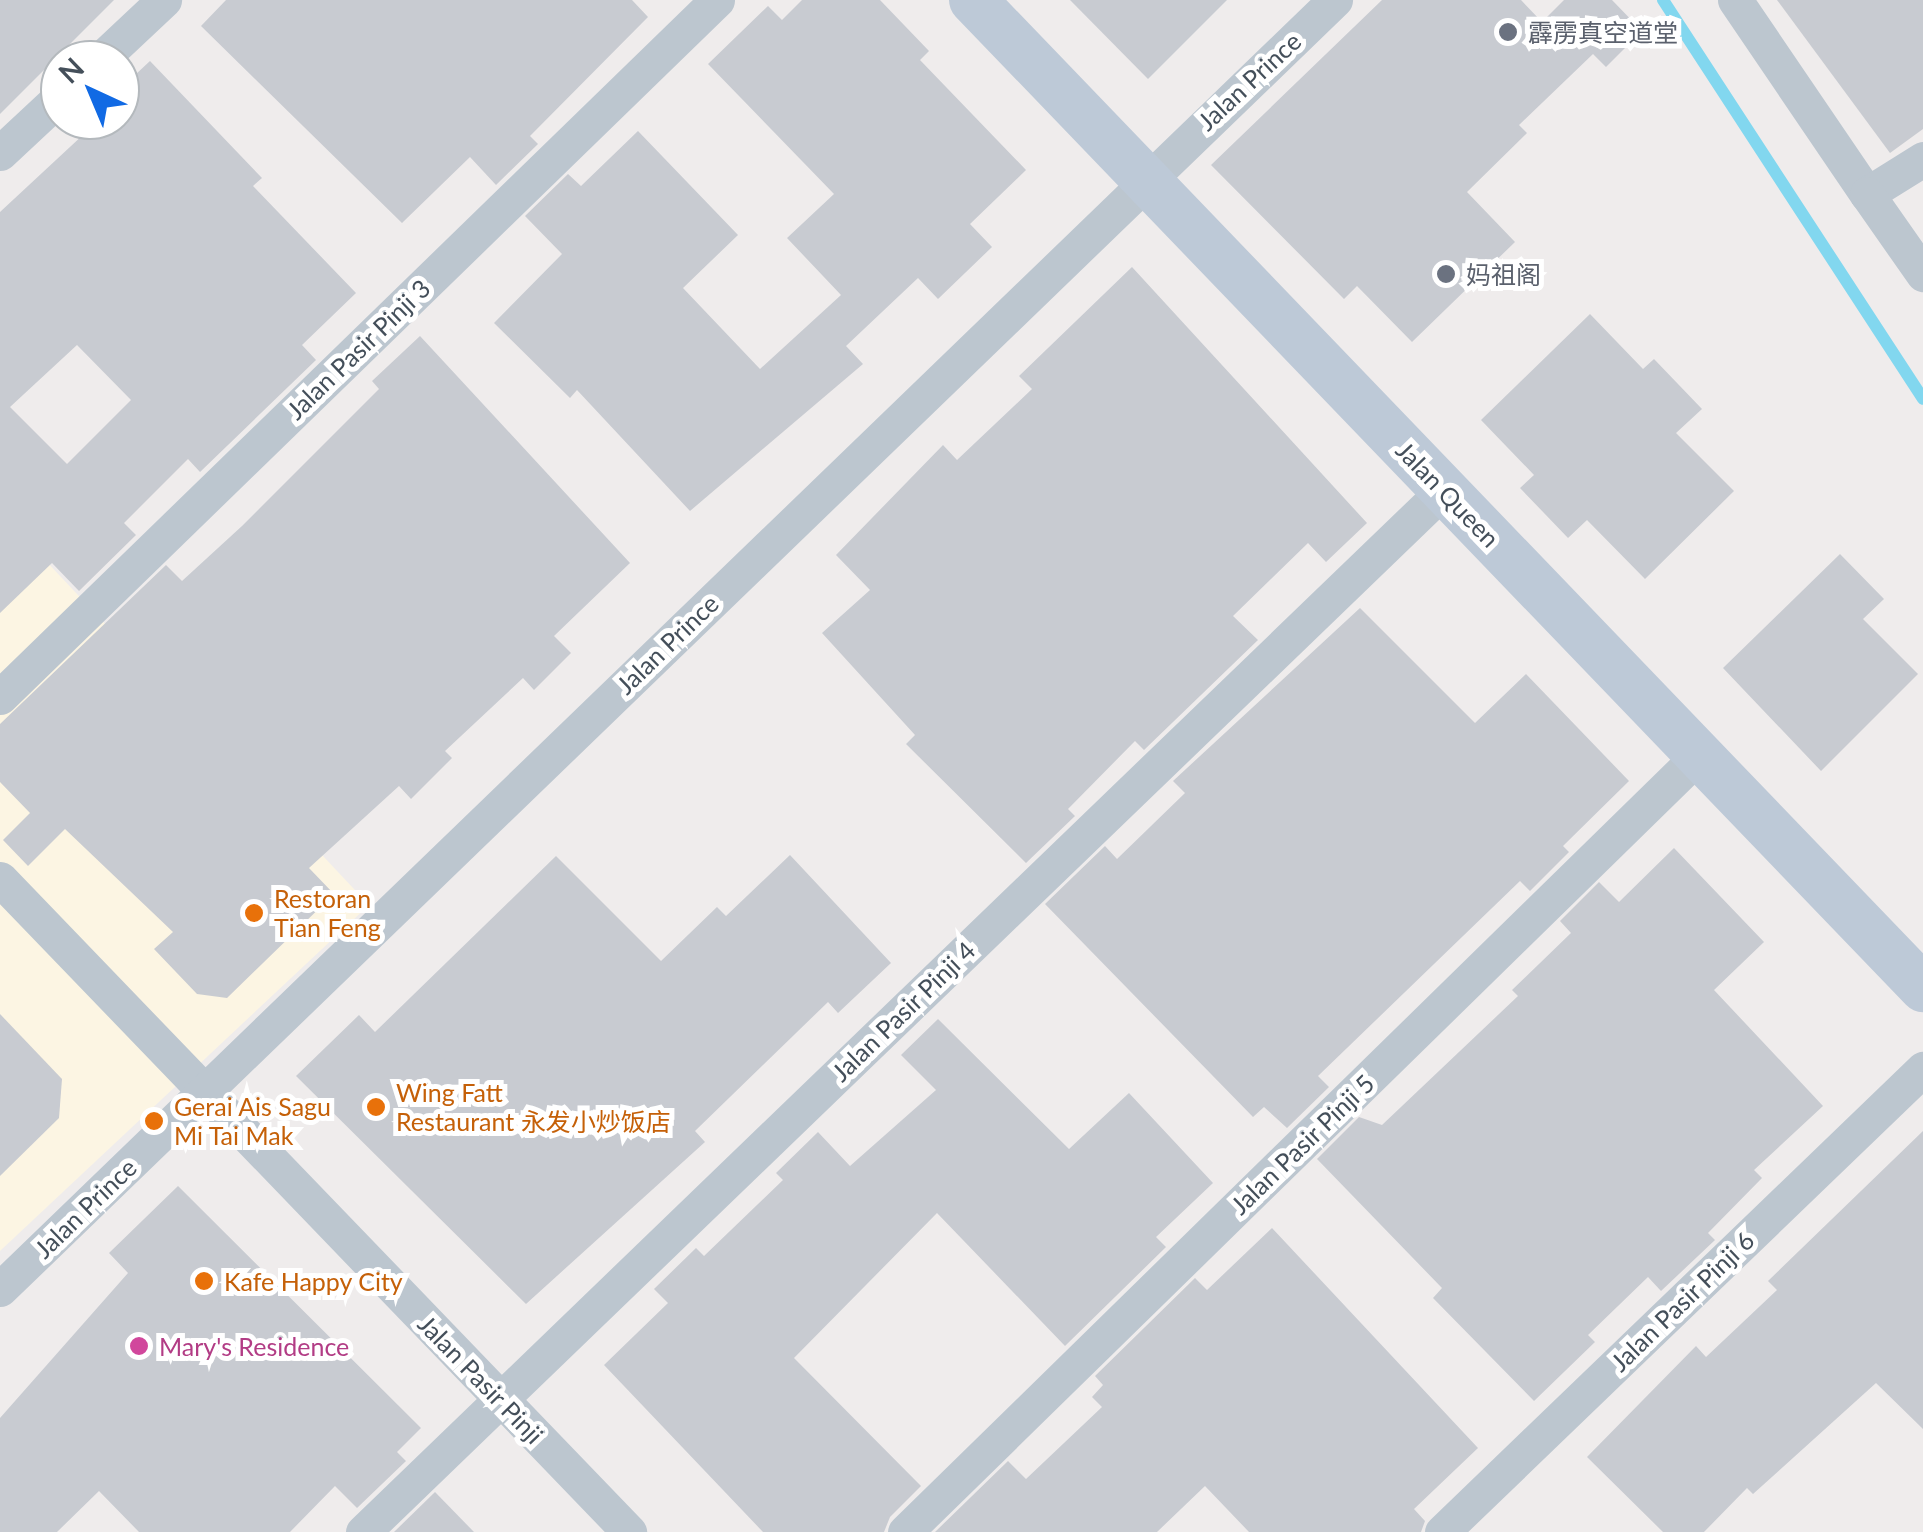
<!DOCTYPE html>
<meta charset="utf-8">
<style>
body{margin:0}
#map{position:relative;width:1923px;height:1532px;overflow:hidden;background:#efecec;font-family:Lato,"Noto Sans SC",sans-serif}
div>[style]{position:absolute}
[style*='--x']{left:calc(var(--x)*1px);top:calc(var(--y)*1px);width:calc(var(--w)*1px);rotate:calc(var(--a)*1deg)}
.commercial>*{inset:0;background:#fcf5e3}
.stream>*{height:12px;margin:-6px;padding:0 6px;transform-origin:6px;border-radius:6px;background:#82d7ef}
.building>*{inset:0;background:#c8cbd1}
.minor>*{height:35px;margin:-17.5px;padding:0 17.5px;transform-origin:17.5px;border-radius:17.5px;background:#bcc6cf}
.secondary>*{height:48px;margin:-24px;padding:0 24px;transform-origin:24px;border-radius:24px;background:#bdc9d7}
.dots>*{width:28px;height:28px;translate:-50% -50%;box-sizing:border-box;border:5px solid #fff;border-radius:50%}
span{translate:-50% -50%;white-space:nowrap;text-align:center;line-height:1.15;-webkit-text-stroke:10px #fff;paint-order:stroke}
.worship-label{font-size:25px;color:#5b616d}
.left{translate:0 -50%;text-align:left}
.street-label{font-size:25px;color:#444f5a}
.food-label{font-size:25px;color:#c56008}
.hotel-label{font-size:25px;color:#b23c85}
.north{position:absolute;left:40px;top:40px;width:100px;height:100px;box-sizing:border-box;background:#fff;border:2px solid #b4b9bd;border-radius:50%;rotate:316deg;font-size:28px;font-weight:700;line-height:40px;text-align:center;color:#444f5a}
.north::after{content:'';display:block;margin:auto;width:35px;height:45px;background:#116ae4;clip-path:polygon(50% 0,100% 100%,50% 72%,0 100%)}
</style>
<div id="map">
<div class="commercial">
<div style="clip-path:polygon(0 512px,369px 905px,0 1251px)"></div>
</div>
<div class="stream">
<div style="--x:1663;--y:0;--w:476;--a:56.9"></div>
</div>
<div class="building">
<div style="clip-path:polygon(0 0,114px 0,0 114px)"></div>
<div style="clip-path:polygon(226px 0,632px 0,648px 17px,530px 136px,538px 144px,496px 185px,470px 157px,402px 223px,201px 26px)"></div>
<div style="clip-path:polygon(802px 0,880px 0,929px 51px,920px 60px,1026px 170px,970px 224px,992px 247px,938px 299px,918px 278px,846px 346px,863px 364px,690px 511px,577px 390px,570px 398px,494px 323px,562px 254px,525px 216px,568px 174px,581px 186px,638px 131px,738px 235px,683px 288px,760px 369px,841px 295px,787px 238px,834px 194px,708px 64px,768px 6px,782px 20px)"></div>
<div style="clip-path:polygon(1070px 0,1227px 0,1148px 79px)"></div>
<div style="clip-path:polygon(1382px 0,1521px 0,1542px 22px,1564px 0,1612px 0,1642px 31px,1606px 67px,1593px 54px,1519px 125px,1527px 133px,1467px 192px,1515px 242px,1412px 342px,1357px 286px,1344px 299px,1211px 165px)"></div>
<div style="clip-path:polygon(1777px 0,1923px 0,1923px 129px,1890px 153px)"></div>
<div style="clip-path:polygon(evenodd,150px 61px,262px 178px,253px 186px,356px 293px,302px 345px,316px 360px,200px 472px,188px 459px,124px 523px,136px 535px,79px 591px,52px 563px,0 613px,0 212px,99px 120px,120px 120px,120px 89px,150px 61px,77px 345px,131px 400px,67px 464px,10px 407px,77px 345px)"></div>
<div style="clip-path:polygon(1132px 267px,1367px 523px,1326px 562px,1308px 543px,1233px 616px,1258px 640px,1144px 750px,1135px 741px,1068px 809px,1075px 816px,1026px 863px,906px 744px,915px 735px,822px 633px,870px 590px,836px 555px,943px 445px,957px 460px,1032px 389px,1019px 376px)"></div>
<div style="clip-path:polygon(1590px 314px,1643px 369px,1654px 359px,1702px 409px,1676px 433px,1734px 491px,1645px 579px,1587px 520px,1568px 538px,1520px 488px,1534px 475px,1481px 420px)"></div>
<div style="clip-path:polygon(420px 336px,630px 563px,554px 636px,571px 653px,534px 690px,523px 678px,445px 751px,452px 758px,411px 799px,399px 786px,309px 868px,334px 894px,227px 998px,197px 994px,154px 949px,173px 932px,65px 829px,28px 866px,3px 840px,30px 813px,0 782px,0 724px,166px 565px,182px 581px,242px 526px,379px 389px,372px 381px)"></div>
<div style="clip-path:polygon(1840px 554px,1884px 599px,1863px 619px,1918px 674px,1821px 771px,1723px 668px)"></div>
<div style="clip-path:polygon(1360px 608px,1475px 723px,1526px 674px,1629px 781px,1563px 846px,1569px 852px,1530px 891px,1520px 881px,1318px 1076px,1329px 1087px,1287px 1128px,1264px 1107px,1253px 1117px,1045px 904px,1105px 846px,1117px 859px,1185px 793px,1173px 781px)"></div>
<div style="clip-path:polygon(1674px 848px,1764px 942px,1714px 990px,1823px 1106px,1754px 1170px,1762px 1178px,1708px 1233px,1715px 1240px,1661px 1291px,1648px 1277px,1588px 1335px,1595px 1342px,1534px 1401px,1433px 1298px,1442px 1288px,1317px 1159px,1359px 1117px,1382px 1125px,1518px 996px,1512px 990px,1571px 933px,1560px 921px,1599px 882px,1619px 902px)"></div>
<div style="clip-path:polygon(790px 855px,891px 963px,838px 1013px,828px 1002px,695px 1131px,705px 1142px,526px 1304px,296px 1076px,359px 1015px,375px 1032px,556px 856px,661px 961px,717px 907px,726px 916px)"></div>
<div style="clip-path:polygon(0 1014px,62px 1079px,59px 1118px,0 1176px)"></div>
<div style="clip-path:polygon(938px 1019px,1069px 1149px,1129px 1093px,1213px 1183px,1156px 1237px,1166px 1247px,1065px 1346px,937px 1213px,794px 1358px,921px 1486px,890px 1517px,884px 1532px,763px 1532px,604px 1365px,668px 1303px,654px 1289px,696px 1248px,704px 1256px,783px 1180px,776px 1173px,818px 1132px,850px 1166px,936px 1090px,901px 1055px)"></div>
<div style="clip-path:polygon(1923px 1131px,1923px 1429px,1876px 1383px,1753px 1494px,1747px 1488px,1704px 1532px,1663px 1532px,1587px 1457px,1696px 1346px,1706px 1357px,1777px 1290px,1768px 1281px)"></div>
<div style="clip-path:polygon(178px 1186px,421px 1428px,397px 1452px,406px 1461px,357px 1508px,335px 1486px,290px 1532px,139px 1532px,99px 1491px,57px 1532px,0 1532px,0 1418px,128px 1273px,109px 1253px)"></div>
<div style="clip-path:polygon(1272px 1228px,1478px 1448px,1414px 1509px,1425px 1521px,1421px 1532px,1249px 1532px,1205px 1486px,1157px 1532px,935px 1532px,1008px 1461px,1026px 1479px,1102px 1407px,1092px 1397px,1103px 1385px,1095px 1376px,1195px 1278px,1207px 1290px)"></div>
<div style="clip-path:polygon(435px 1492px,474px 1532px,394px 1532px)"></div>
</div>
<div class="minor">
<div style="--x:1735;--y:0;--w:235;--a:55.8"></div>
<div style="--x:1867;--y:194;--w:66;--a:-32"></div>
<div style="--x:100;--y:60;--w:88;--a:-43.2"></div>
<div style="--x:0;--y:153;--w:82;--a:-43"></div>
<div style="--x:1867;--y:194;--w:98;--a:55"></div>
<div style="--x:0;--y:697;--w:1000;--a:-44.19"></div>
<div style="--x:0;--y:879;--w:907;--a:46.07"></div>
<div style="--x:0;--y:1289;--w:1856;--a:-44"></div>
<div style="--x:363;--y:1532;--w:1501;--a:-43.95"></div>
<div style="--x:905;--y:1532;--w:1111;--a:-44.38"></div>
<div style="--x:1442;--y:1532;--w:668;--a:-43.91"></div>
</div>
<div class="secondary">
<div style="--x:973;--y:0;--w:1371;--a:46.12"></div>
</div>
<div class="dots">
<div style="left:1508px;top:32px;background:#6b7280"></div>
<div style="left:1446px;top:274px;background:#6b7280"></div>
<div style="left:254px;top:913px;background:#e8710a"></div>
<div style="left:376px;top:1107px;background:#e8710a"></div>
<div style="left:154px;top:1121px;background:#e8710a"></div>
<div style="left:204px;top:1281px;background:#e8710a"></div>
<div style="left:139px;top:1346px;background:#d1479c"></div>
</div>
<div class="worship-label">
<span class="left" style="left:1528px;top:32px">霹雳真空道堂</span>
<span class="left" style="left:1466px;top:274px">妈祖阁</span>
</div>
<div class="street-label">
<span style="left:1249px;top:81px;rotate:-43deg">Jalan Prince</span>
<span style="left:358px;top:349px;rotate:-44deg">Jalan Pasir Pinji 3</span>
<span style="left:1448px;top:494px;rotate:46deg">Jalan Queen</span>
<span style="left:667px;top:644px;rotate:-44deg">Jalan Prince</span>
<span style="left:903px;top:1011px;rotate:-44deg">Jalan Pasir Pinji 4</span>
<span style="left:1302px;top:1144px;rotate:-44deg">Jalan Pasir Pinji 5</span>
<span style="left:85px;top:1208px;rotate:-44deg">Jalan Prince</span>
<span style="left:1682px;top:1301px;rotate:-44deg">Jalan Pasir Pinji 6</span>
<span style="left:481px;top:1379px;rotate:46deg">Jalan Pasir Pinji</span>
</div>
<div class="food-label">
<span class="left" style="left:274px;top:913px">Restoran<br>Tian Feng</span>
<span class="left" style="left:396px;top:1107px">Wing Fatt<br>Restaurant 永发小炒饭店</span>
<span class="left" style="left:174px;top:1121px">Gerai Ais Sagu<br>Mi Tai Mak</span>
<span class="left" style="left:224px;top:1281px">Kafe Happy City</span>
</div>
<div class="hotel-label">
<span class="left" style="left:159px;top:1346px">Mary's Residence</span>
</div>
<div class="north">N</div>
</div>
